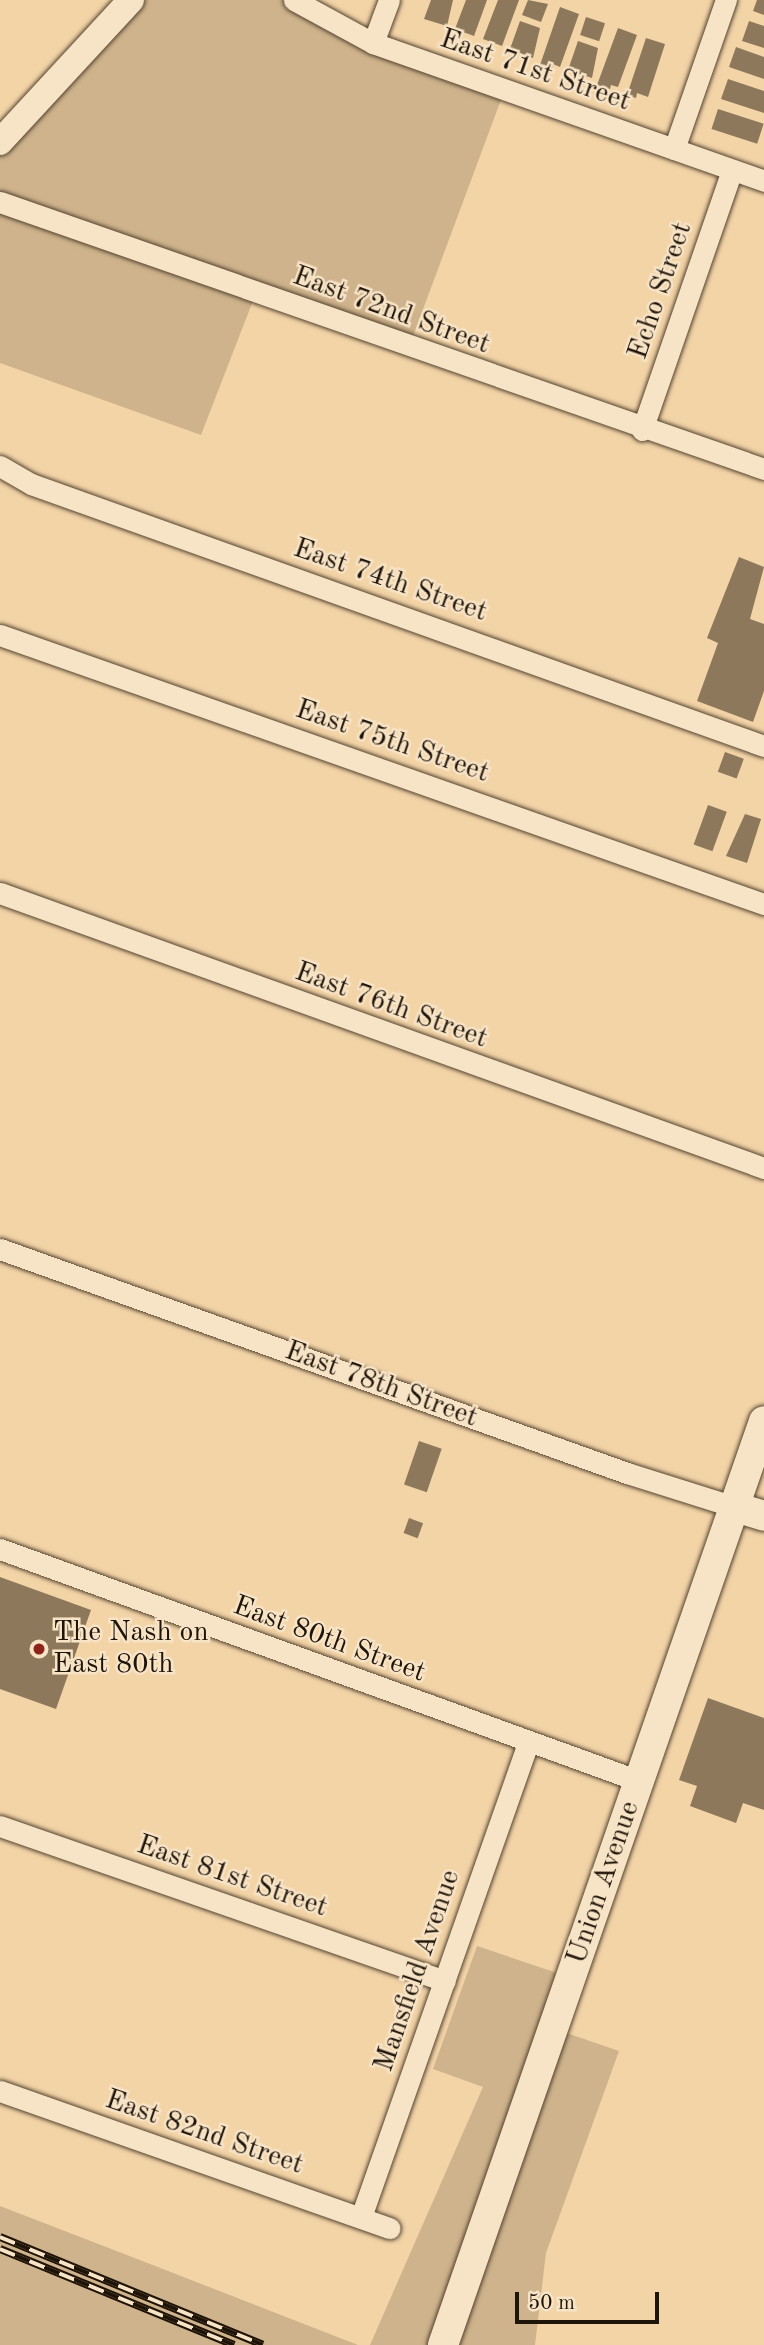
<!DOCTYPE html>
<style>
body{margin:0}
#map{position:relative;width:764px;height:2345px;overflow:hidden;background:#f3d4a7;font-family:"Old Standard TT",serif}
div>[style]{position:absolute}
[style*='--x']{left:calc(var(--x)*1px);top:calc(var(--y)*1px);width:calc(var(--w)*1px);rotate:calc(var(--a)*1deg)}
.green>*{inset:0;background:#cfb38c}
.building>*{inset:0;background:#8d785b;transform-origin:0 0}
.roads{filter:drop-shadow(0 0 2px #544430) drop-shadow(0 0 2px #544430)}
.minor>*{height:21px;margin:-10.5px;padding:0 10.5px;transform-origin:10.5px;border-radius:10.5px;background:#f7e3c6}
.tertiary>*{height:26px;margin:-13px;padding:0 13px;transform-origin:13px;border-radius:13px;background:#f7e3c6}
.secondary>*{height:30px;margin:-15px;padding:0 15px;transform-origin:15px;border-radius:15px;background:#f7e3c6}
.rail>*{height:8px;margin-top:-4px;transform-origin:0;background:repeating-linear-gradient(90deg,#f7e3c6 0 16px,#1f1408 0 32px);box-sizing:border-box;border-block:2px solid #1f1408}
.dots>*{width:19px;height:19px;translate:-50% -50%;box-sizing:border-box;border:4px solid #f7e3c6;border-radius:50%}
span{translate:-50% -50%;white-space:nowrap;text-align:center;line-height:1.15;-webkit-text-stroke:5px #f7e3c6;paint-order:stroke}
.street-label{font-size:28px;color:#1f1408}
.poi-label{font-size:28px;color:#1f1408}
.left{translate:0 -50%;text-align:left}
.scale{position:absolute;left:515px;top:2292px;width:144px;height:32px;box-sizing:border-box;border:4px solid #1f1408;border-top:0;padding-left:9px;font-size:21px;line-height:24px;white-space:nowrap;color:#1f1408;-webkit-text-stroke:5px #f7e3c6;paint-order:stroke}
</style>
<div id="map">
<div class="green">
<div style="clip-path:polygon(131px 0,294px 0,505px 89px,409px 347px,256px 293px,201px 435px,0 363px,0 142px)"></div>
<div style="clip-path:polygon(477px 1946px,572px 1978px,555px 2029px,619px 2051px,546px 2253px,535px 2345px,370px 2345px,483px 2087px,433px 2069px)"></div>
<div style="clip-path:polygon(0 2206px,145px 2262px,358px 2345px,0 2345px)"></div>
</div>
<div class="building">
<div style="clip-path:polygon(431px 0,453px 0,447px 26px,424px 19px)"></div>
<div style="clip-path:polygon(466px 0,487px 0,474px 36px,455px 29px)"></div>
<div style="clip-path:polygon(498px 0,519px 0,502px 46px,483px 39px)"></div>
<div style="clip-path:polygon(528px 0,548px 4px,541px 22px,522px 15px)"></div>
<div style="clip-path:polygon(757px 0,764px 0,764px 15px,753px 11px)"></div>
<div style="clip-path:polygon(560px 7px,579px 14px,560px 67px,553px 64px,552px 69px,540px 65px)"></div>
<div style="left:586px;top:17px;width:20px;height:19px;rotate:18deg"></div>
<div style="clip-path:polygon(520px 21px,540px 28px,533px 58px,510px 49px)"></div>
<div style="clip-path:polygon(749px 21px,764px 26px,764px 48px,742px 41px)"></div>
<div style="clip-path:polygon(618px 28px,637px 35px,618px 87px,611px 85px,610px 89px,597px 85px)"></div>
<div style="clip-path:polygon(646px 38px,665px 44px,648px 97px,637px 93px,636px 98px,627px 95px)"></div>
<div style="clip-path:polygon(578px 41px,598px 48px,592px 78px,568px 70px)"></div>
<div style="clip-path:polygon(736px 47px,764px 57px,764px 79px,729px 67px)"></div>
<div style="clip-path:polygon(728px 79px,764px 91px,764px 113px,721px 99px)"></div>
<div style="left:718px;top:109px;width:48px;height:21px;rotate:18deg"></div>
<div style="clip-path:polygon(739px 557px,764px 567px,750px 619px,764px 624px,764px 691px,753px 722px,697px 701px,718px 643px,707px 638px)"></div>
<div style="left:725px;top:752px;width:20px;height:21px;rotate:20deg"></div>
<div style="left:708px;top:805px;width:20px;height:42px;rotate:20deg"></div>
<div style="clip-path:polygon(745px 814px,761px 819px,747px 863px,726px 856px)"></div>
<div style="left:419px;top:1441px;width:24px;height:46px;rotate:19deg"></div>
<div style="left:409px;top:1518px;width:15px;height:16px;rotate:20deg"></div>
<div style="clip-path:polygon(0 1577px,91px 1610px,56px 1709px,0 1689px)"></div>
<div style="clip-path:polygon(708px 1698px,764px 1718px,764px 1810px,743px 1803px,736px 1823px,690px 1806px,697px 1786px,679px 1780px)"></div>
</div>
<div class="roads">
<div class="minor">
<div style="--x:294;--y:0;--w:90;--a:28.6"></div>
<div style="--x:373;--y:43;--w:415;--a:19.4"></div>
<div style="--x:373;--y:43;--w:46;--a:-69.6"></div>
<div style="--x:674;--y:149;--w:158;--a:-70.8"></div>
<div style="--x:0;--y:202;--w:809;--a:19.26"></div>
<div style="--x:642;--y:430;--w:275;--a:-70.9"></div>
<div style="--x:0;--y:466;--w:36;--a:30"></div>
<div style="--x:31;--y:484;--w:778;--a:19.67"></div>
<div style="--x:0;--y:635;--w:810;--a:19.4"></div>
<div style="--x:0;--y:893;--w:812;--a:19.8"></div>
<div style="--x:0;--y:1249;--w:666;--a:19.66"></div>
<div style="--x:627;--y:1473;--w:113;--a:17.5"></div>
<div style="--x:0;--y:1549;--w:680;--a:19.95"></div>
<div style="--x:0;--y:1826;--w:471;--a:19.2"></div>
<div style="--x:0;--y:2091;--w:413;--a:19.4"></div>
<div style="--x:361;--y:2217;--w:503;--a:-70.59"></div>
</div>
<div class="tertiary">
<div style="--x:0;--y:142;--w:193;--a:-47.3"></div>
</div>
<div class="secondary">
<div style="--x:735;--y:1507;--w:30;--a:17"></div>
<div style="--x:443;--y:2345;--w:978;--a:-70.84"></div>
</div>
</div>
<div class="rail">
<div style="--x:0;--y:2237;--w:284;--a:22.3"></div>
<div style="--x:0;--y:2249;--w:253;--a:22.3"></div>
</div>
<div class="dots">
<div style="left:39px;top:1649px;background:#8f2418"></div>
</div>
<div class="street-label">
<span style="left:535px;top:71px;rotate:19deg">East 71st Street</span>
<span style="left:661px;top:291px;rotate:-71deg">Echo Street</span>
<span style="left:391px;top:311px;rotate:20deg">East 72nd Street</span>
<span style="left:390px;top:581px;rotate:19deg">East 74th Street</span>
<span style="left:392px;top:742px;rotate:19deg">East 75th Street</span>
<span style="left:391px;top:1006px;rotate:20deg">East 76th Street</span>
<span style="left:381px;top:1385px;rotate:20deg">East 78th Street</span>
<span style="left:329px;top:1640px;rotate:20deg">East 80th Street</span>
<span style="left:232px;top:1877px;rotate:19deg">East 81st Street</span>
<span style="left:604px;top:1883px;rotate:-71deg">Union Avenue</span>
<span style="left:418px;top:1971px;rotate:-71deg">Mansfield Avenue</span>
<span style="left:204px;top:2133px;rotate:19deg">East 82nd Street</span>
</div>
<div class="poi-label">
<span class="left" style="left:53px;top:1649px">The Nash on<br>East 80th</span>
</div>
<div class="scale">50 m</div>
</div>
